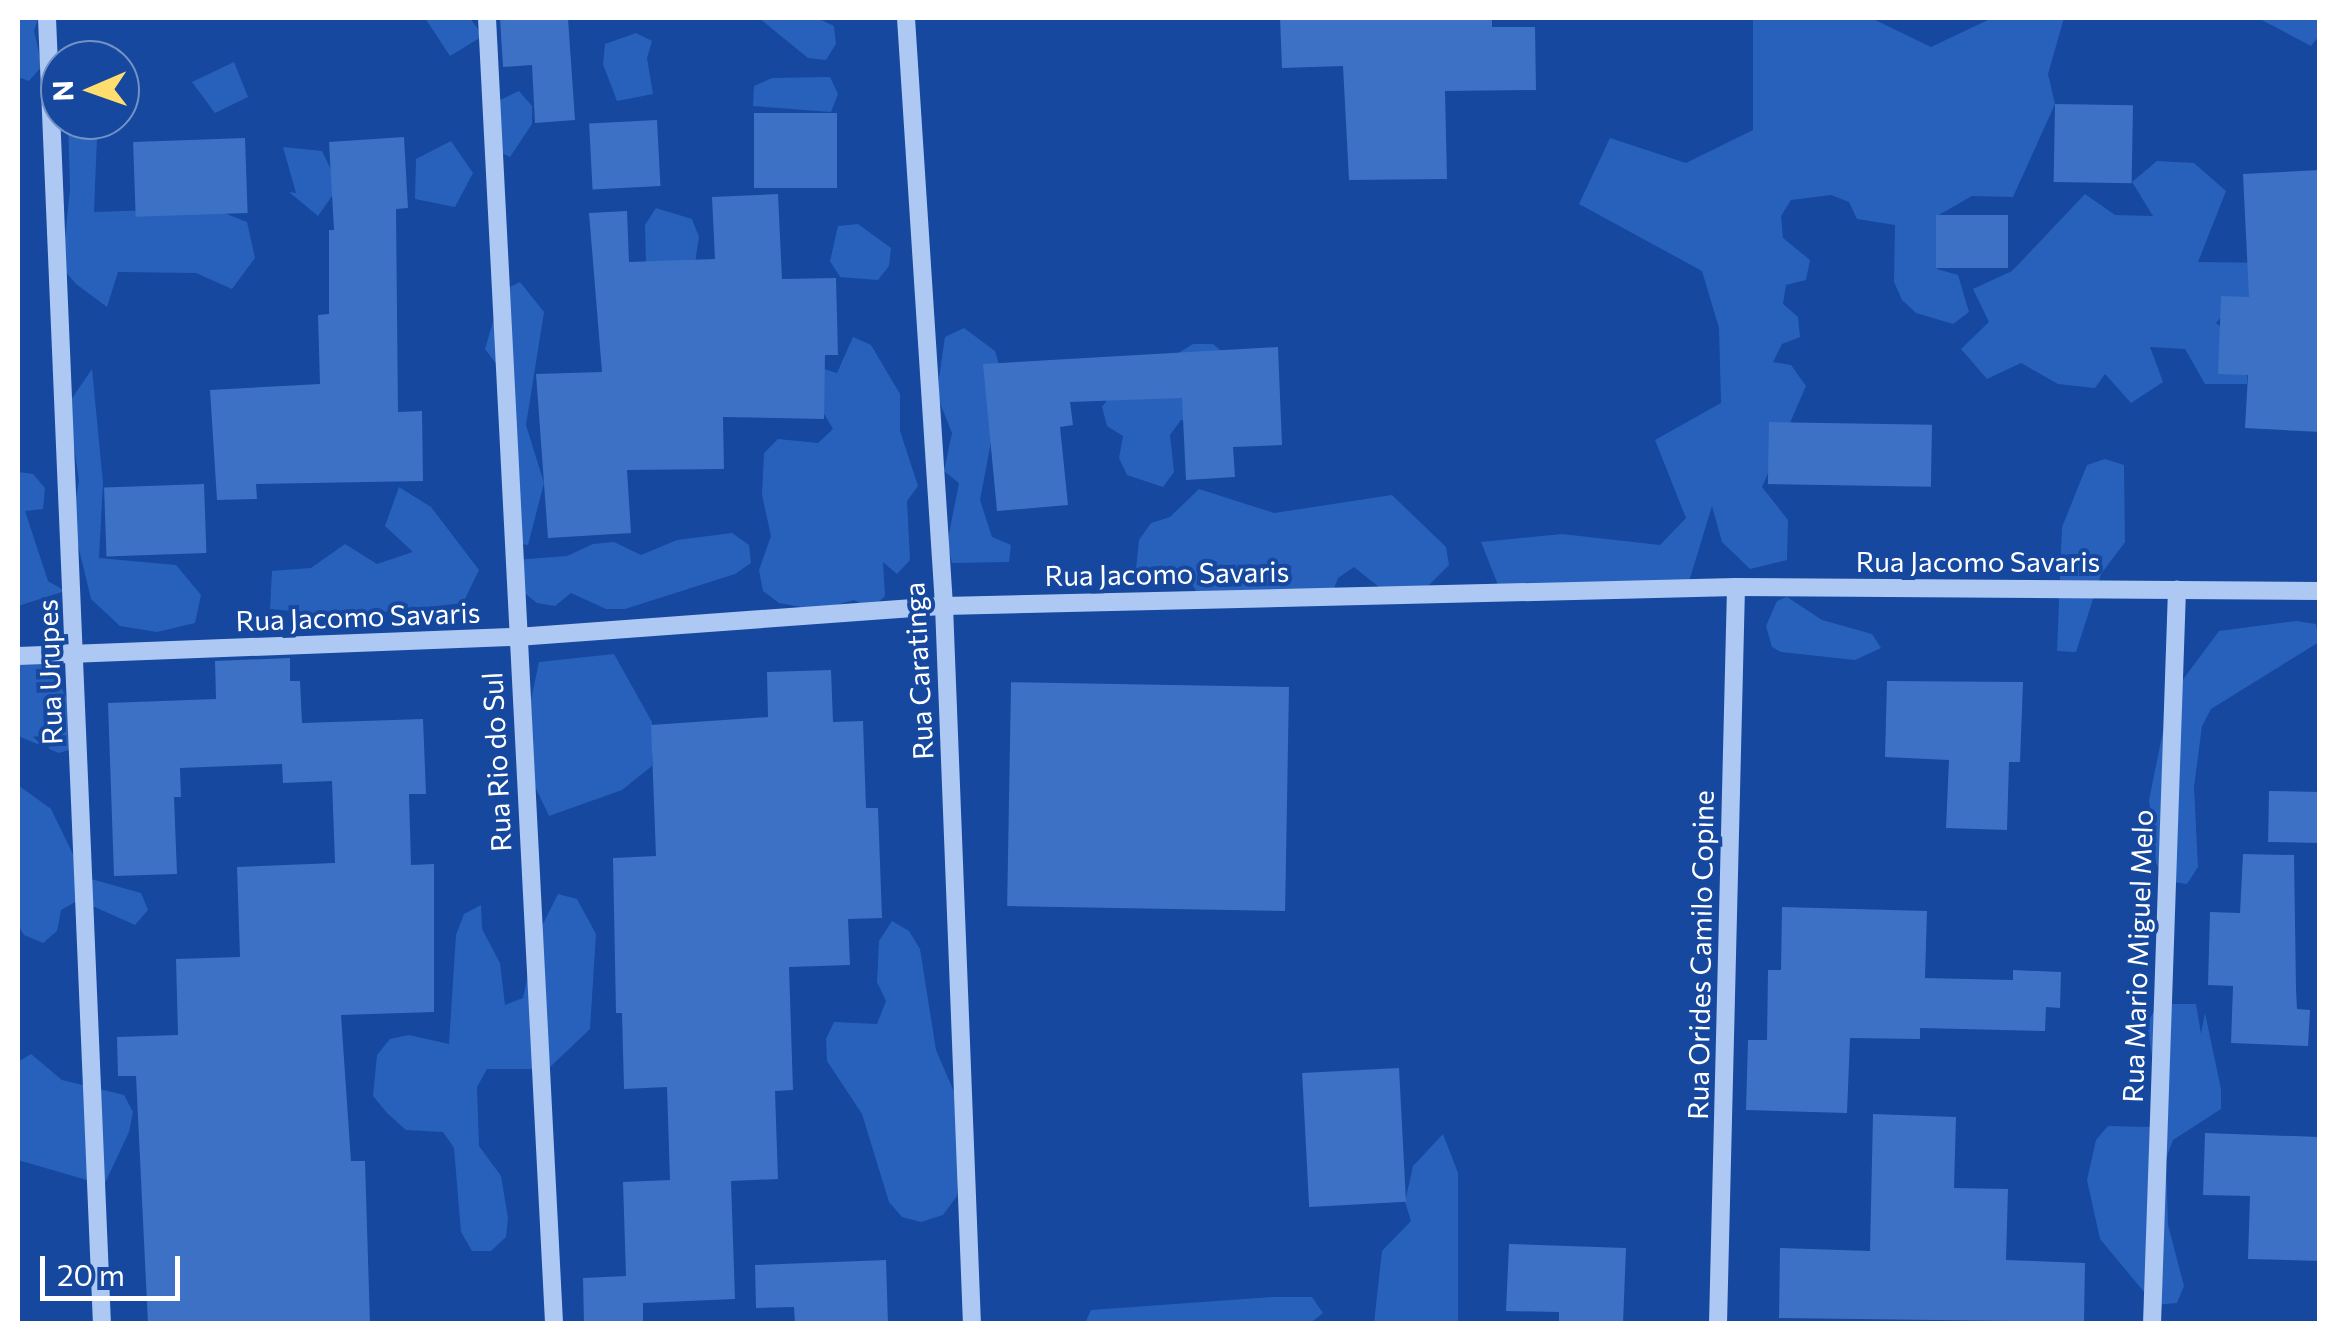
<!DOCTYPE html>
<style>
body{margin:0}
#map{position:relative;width:2337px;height:1341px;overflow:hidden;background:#15489e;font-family:Commissioner,sans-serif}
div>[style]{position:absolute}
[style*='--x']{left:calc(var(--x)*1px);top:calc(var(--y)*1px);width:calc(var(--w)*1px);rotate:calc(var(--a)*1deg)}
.green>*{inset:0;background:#2861bc}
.building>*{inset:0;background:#3d71c5;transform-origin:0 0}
.minor>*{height:18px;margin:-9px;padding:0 9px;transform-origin:9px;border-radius:9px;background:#acc8f3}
span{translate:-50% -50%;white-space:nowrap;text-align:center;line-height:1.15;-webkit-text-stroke:8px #15489e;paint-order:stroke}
.street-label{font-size:28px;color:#fff}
.frame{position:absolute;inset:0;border:20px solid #fff;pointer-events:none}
.north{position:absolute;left:40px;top:40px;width:100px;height:100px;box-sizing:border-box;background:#15489e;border:2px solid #7391c5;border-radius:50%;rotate:268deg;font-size:28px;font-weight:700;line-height:40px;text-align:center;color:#fff}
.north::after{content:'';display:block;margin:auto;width:35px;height:45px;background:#ffde6f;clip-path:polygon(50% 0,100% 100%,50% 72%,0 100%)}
.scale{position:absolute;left:40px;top:1256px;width:140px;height:45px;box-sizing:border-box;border:5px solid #fff;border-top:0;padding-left:12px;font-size:30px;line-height:35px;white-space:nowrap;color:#fff;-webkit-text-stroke:8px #15489e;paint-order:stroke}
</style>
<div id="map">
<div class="green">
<div style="clip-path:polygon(18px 18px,38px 18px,34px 31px,42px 66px,29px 81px,18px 77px)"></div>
<div style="clip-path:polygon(425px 18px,470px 18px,483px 36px,450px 56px)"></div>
<div style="clip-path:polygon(759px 18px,817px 18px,834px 26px,836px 44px,826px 60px,808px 58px)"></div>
<div style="clip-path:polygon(1753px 18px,1871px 18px,1931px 47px,1992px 18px,2064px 18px,2048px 74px,2055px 104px,2013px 197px,1972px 196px,1937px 216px,1937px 269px,1958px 275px,1969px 312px,1953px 324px,1916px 313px,1902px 300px,1894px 282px,1895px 225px,1857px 219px,1849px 202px,1831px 195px,1791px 200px,1781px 216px,1783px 238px,1810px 260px,1806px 280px,1786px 285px,1783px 304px,1798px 317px,1800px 337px,1782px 344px,1773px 362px,1791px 365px,1806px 386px,1762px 487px,1788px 520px,1787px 560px,1750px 569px,1722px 542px,1712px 506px,1688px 585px,1504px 600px,1481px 542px,1562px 534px,1660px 545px,1686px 518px,1655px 440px,1721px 403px,1719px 328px,1702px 271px,1579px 204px,1610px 138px,1686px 163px,1753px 130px)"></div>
<div style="clip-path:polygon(2258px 18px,2319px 18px,2319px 36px,2311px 46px)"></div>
<div style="clip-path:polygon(636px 33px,652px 41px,647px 58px,653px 94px,617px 101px,603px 64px,605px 44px)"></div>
<div style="clip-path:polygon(90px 40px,114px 60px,69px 60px)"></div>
<div style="clip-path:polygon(234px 62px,248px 97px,215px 113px,192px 82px)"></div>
<div style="clip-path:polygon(830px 77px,838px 94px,831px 112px,753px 106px,754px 86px,772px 78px)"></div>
<div style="clip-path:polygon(519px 91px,532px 106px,532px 124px,510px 157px,493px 149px,493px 120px,500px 100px)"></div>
<div style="clip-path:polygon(68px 120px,106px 120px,97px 138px,94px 212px,211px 208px,247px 222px,255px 258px,232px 289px,196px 273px,118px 272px,107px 307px,76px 284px,62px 268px,70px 189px)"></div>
<div style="clip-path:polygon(451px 141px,473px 173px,455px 207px,415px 199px,416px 159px)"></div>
<div style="clip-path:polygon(283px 147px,322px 151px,339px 186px,318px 216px,289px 192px,296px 193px)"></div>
<div style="clip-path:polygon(2157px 161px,2194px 163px,2226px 191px,2198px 262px,2277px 263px,2277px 299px,2239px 297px,2216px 323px,2248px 347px,2247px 384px,2205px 384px,2185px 349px,2150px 347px,2163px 382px,2131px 403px,2105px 374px,2095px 388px,2058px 384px,2021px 363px,1987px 379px,1961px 349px,1989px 322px,1973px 289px,2012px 271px,2085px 194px,2115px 215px,2153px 216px,2132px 182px)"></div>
<div style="clip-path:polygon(656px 208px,692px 219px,699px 237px,692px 283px,646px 266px,645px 225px)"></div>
<div style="clip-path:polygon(858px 224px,891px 248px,889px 266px,878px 280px,840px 277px,830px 261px,838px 226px)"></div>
<div style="clip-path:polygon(520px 282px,544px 312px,526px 425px,544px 483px,528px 545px,510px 542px,497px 365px,485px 349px,502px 291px)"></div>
<div style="clip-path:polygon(964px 328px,995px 351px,1003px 379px,980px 500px,992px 537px,1011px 545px,1009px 562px,952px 563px,947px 544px,959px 483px,944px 471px,952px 433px,938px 398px,939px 378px,945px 337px)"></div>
<div style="clip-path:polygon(853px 337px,871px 345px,900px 394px,900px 431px,918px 486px,907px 501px,910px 560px,897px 574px,883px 562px,885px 596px,871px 609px,854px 600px,818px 610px,779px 603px,763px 591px,759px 570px,771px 536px,762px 495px,764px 453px,778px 439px,818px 443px,833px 429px,823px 412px,818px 367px,837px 373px)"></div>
<div style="clip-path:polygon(1193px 344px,1213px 344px,1227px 356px,1202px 422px,1181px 420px,1170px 435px,1174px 472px,1163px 487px,1127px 475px,1119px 458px,1123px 436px,1107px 426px,1102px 407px,1112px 394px)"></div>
<div style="clip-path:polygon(92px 369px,103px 483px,99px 558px,176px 565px,201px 595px,195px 623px,157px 632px,120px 626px,91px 599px,72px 520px,79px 481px,68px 404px)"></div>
<div style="clip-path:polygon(2105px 459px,2124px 465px,2125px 542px,2101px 574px,2076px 652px,2057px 651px,2062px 527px,2087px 465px)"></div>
<div style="clip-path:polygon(18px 472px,33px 474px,45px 488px,43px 509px,25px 511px,48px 581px,65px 591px,18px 606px)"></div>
<div style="clip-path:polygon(399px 487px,431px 507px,479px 570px,463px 603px,347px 616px,270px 609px,272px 571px,311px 568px,345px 544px,377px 564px,413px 552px,385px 526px)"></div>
<div style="clip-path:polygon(1199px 489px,1274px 513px,1392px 495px,1446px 547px,1449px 565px,1422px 592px,1384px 591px,1354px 567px,1338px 578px,1331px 597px,1199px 596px,1189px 579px,1171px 571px,1154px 581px,1135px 579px,1139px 540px,1151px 523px,1170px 517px)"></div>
<div style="clip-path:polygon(732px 533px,749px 545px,751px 563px,735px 574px,625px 609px,606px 609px,571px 593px,555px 606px,537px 603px,507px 579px,515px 560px,567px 556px,593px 544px,614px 542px,641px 555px,677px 540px)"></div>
<div style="clip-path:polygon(1787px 597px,1822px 620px,1872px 634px,1881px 648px,1855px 660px,1781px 652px,1772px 647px,1766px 626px,1777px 601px)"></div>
<div style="clip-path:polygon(2296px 621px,2316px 624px,2319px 642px,2211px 709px,2202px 726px,2194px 787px,2198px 867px,2187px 884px,2166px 881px,2156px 863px,2149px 800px,2170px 697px,2219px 631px)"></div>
<div style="clip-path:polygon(18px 649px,45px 659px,74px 711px,78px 747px,59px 753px,18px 736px)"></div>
<div style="clip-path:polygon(614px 654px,652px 722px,652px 766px,622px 790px,549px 816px,532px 780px,531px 700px,539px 662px)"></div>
<div style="clip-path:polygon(18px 785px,51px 809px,84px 877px,141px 893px,148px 910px,135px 925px,79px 900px,61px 910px,57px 931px,43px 943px,24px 935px,18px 925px)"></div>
<div style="clip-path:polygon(558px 894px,577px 899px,596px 934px,590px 1029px,548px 1069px,487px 1069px,477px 1087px,479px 1146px,501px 1176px,508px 1218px,506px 1237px,491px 1251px,472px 1251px,461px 1232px,454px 1148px,443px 1132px,406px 1130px,387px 1113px,373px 1096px,377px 1055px,390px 1039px,409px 1035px,449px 1044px,456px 935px,464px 914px,481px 905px,482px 929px,500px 963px,505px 1005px,523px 998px,537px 936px)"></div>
<div style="clip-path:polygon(892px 921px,909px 931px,920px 949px,936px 1050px,963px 1113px,957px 1196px,943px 1215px,921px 1222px,902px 1217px,889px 1202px,862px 1114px,827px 1061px,826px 1039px,834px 1022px,877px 1024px,886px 1001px,877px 982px,879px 941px)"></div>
<div style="clip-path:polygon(2158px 1004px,2196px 1004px,2201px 1034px,2205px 1013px,2221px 1089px,2221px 1109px,2173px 1140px,2166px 1159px,2168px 1225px,2184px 1286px,2177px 1303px,2155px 1305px,2100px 1239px,2087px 1180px,2096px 1140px,2108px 1126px,2149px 1127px,2161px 1113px,2147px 1024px)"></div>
<div style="clip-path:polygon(31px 1054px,62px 1080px,124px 1095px,133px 1112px,129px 1132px,104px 1185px,18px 1160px,18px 1062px)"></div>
<div style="clip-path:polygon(1443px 1134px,1458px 1173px,1458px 1323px,1374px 1323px,1382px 1251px,1411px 1221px,1405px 1202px,1413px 1166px)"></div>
<div style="clip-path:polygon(1272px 1297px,1312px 1297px,1323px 1313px,1309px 1324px,1085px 1323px,1091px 1310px)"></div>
</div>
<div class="building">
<div style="clip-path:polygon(500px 18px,568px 18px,575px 120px,535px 123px,532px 65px,503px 67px)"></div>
<div style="clip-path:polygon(1280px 18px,1492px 18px,1492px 27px,1535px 27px,1536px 90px,1445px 91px,1447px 179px,1349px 180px,1343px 66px,1282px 68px)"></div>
<div style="left:2055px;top:104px;width:78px;height:78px;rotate:1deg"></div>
<div style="left:754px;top:113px;width:83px;height:75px"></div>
<div style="left:657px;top:120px;width:66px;height:68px;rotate:87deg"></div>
<div style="clip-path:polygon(404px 137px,408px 208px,396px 209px,398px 412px,422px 411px,423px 481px,256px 484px,257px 499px,217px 500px,210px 390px,320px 384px,318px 315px,329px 314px,329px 230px,334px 230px,329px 142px)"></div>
<div style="left:245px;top:138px;width:75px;height:112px;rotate:88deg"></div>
<div style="clip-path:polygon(2320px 170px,2320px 432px,2245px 428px,2248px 375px,2218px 374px,2221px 296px,2249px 297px,2243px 174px)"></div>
<div style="clip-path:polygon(778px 194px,782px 279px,836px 278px,838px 355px,825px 355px,824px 419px,723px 417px,724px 469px,627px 470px,631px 533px,548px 538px,536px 374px,602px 372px,589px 213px,627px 211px,629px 262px,715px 259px,712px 197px)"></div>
<div style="left:2008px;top:215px;width:53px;height:72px;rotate:90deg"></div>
<div style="clip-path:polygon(1278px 347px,1282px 445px,1233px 447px,1235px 477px,1186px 480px,1182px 398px,1070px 402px,1073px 425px,1060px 427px,1068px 505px,997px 511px,983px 364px)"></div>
<div style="left:1769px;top:422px;width:163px;height:62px;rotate:1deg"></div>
<div style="left:204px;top:484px;width:69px;height:100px;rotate:88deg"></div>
<div style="clip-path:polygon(290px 658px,290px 681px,300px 681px,302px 723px,423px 719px,426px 794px,409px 794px,411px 865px,434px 864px,434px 1012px,341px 1015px,351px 1161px,365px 1161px,370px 1324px,148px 1324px,136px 1076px,118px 1076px,117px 1037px,178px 1035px,176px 959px,240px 957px,237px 867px,335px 863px,332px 781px,283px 783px,282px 764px,180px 768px,181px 797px,174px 797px,177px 874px,114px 876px,108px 703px,216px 699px,215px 661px)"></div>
<div style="clip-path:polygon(831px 670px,833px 722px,863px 721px,866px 808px,878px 808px,882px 918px,848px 919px,850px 965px,789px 967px,793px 1090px,775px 1091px,778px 1179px,731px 1181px,735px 1299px,643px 1303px,643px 1324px,584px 1324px,583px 1278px,626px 1276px,623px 1182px,670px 1180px,667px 1087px,624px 1089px,622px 1013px,616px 1013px,613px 858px,656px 856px,651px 725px,768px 717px,767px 672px)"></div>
<div style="clip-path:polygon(1887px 681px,2023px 682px,2020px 762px,2009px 762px,2007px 830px,1946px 828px,1949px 760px,1885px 757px)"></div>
<div style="left:1289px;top:687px;width:224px;height:278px;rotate:91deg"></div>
<div style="left:2269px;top:791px;width:51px;height:51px;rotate:1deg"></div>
<div style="clip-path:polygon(2243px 854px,2294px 855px,2296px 989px,2297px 1009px,2310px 1010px,2308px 1046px,2231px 1043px,2233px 986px,2208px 985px,2210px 912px,2240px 913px)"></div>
<div style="clip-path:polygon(1782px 907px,1927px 911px,1925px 978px,2013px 980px,2013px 970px,2061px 972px,2060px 1008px,2046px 1007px,2045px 1031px,1920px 1028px,1920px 1039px,1850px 1038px,1847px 1113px,1746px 1110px,1748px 1040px,1767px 1040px,1768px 970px,1781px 970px)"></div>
<div style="left:1399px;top:1068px;width:134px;height:97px;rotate:87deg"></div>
<div style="clip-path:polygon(1873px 1114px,1956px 1117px,1954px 1188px,2008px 1189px,2006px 1260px,2085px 1263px,2084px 1322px,1779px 1318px,1780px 1248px,1870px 1251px)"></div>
<div style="clip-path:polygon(2205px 1133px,2320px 1137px,2320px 1261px,2248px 1259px,2250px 1196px,2203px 1195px)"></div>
<div style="clip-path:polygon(1509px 1244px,1626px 1248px,1623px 1324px,1559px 1324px,1559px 1312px,1506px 1311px)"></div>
<div style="clip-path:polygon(886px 1260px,888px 1324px,795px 1324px,794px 1307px,756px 1308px,755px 1265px)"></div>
</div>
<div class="minor">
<div style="--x:47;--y:18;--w:1307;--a:87.59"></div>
<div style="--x:487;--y:18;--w:1308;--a:87.06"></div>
<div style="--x:906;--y:18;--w:589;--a:86.3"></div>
<div style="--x:944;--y:606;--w:719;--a:87.77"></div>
<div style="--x:18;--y:656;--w:499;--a:-2.2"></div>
<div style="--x:517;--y:637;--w:428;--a:-4.2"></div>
<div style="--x:944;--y:606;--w:792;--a:-1.37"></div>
<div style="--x:1736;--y:587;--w:584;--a:0.39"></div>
<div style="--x:1718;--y:1324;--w:737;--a:-88.6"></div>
<div style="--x:2152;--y:1324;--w:735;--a:-88.05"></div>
</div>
<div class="street-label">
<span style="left:1978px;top:561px">Rua Jacomo Savaris</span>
<span style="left:1167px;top:573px;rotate:-1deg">Rua Jacomo Savaris</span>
<span style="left:358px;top:616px;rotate:-2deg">Rua Jacomo Savaris</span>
<span style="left:918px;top:671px;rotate:-93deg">Rua Caratinga</span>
<span style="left:49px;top:672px;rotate:-92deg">Rua Urupes</span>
<span style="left:496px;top:762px;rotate:-93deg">Rua Rio do Sul</span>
<span style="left:1700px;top:955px;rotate:-89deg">Rua Orides Camilo Copine</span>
<span style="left:2137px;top:956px;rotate:-88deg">Rua Mario Miguel Melo</span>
</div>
<div class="frame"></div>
<div class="north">N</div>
<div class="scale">20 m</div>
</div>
